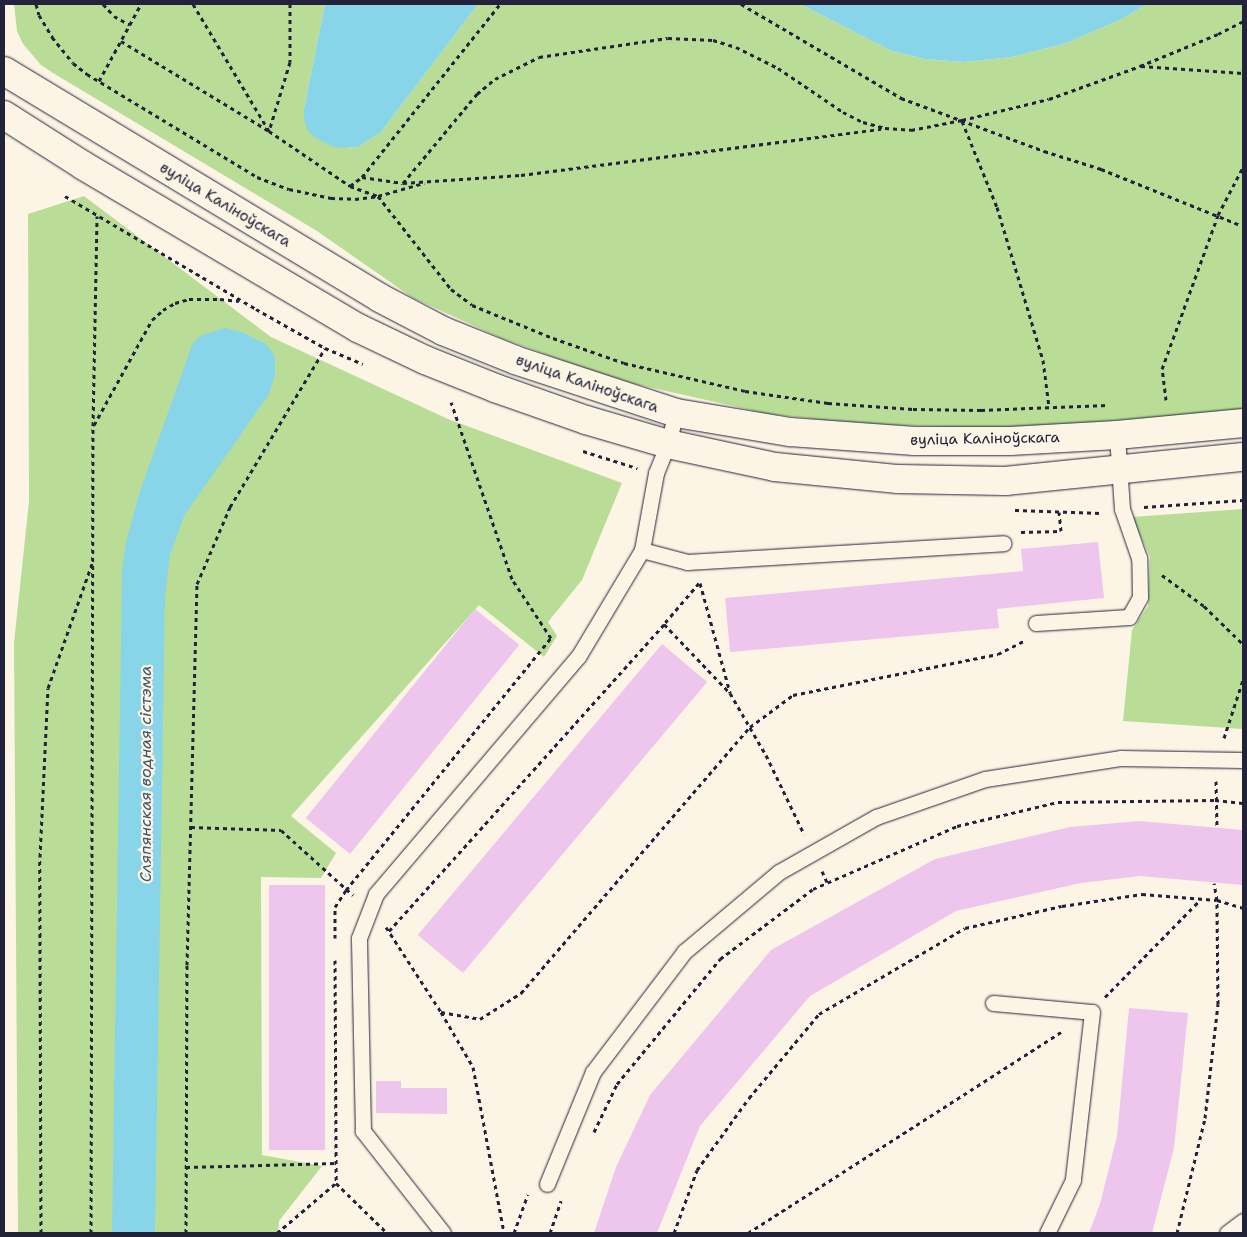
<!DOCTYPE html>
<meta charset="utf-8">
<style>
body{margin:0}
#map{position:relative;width:1247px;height:1237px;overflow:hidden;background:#fcf5e5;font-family:"Shantell Sans",sans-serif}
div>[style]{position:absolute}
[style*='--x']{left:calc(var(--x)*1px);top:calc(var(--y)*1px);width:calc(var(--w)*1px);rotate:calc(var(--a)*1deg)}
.green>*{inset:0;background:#b9dd97}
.water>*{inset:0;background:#88d4e8}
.building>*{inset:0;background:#eec5ed;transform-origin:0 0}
.path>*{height:3px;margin-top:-1.5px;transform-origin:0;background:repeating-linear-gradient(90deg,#22223b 0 4px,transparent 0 8px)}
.roads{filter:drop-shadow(0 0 1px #22223b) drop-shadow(0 0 1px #22223b)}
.lane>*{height:15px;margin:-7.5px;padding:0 7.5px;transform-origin:7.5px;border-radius:7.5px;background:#fcf5e5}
.secondary>*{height:28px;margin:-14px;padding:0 14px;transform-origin:14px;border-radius:14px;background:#fcf5e5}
span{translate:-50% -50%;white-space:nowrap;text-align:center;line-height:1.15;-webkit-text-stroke:4.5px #fcf5e5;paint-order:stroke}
.street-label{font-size:15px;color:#22223b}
.water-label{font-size:16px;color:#41576f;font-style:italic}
.frame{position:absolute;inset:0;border:5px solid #22223b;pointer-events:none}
</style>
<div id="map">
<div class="green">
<div style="clip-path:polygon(14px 4px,325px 4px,304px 109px,304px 119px,346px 148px,358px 147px,381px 132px,478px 4px,800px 4px,892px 51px,924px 59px,964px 62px,1012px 57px,1064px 44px,1122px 19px,1147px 4px,1243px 4px,1243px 410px,1051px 426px,983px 428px,860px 424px,769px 414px,613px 379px,501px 338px,413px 298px,317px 231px,53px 73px,41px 65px,23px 44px,17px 31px)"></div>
<div style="clip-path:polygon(84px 196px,271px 337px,448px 419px,622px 483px,582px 580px,548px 622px,557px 636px,544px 657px,479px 605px,291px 816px,336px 853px,321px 878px,261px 877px,262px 1155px,322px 1166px,279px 1221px,278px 1233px,18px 1233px,14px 643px,29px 501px,28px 214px)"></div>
<div style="clip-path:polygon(1243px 509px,1243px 729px,1123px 721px,1132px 630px,1148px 606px,1150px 557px,1132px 517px)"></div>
</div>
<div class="water">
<div style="clip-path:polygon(325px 4px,478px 4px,381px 132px,358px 147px,346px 148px,334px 147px,314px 137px,307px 129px,304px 120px,304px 109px)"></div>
<div style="clip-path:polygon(800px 4px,1147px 4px,1122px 19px,1064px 44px,1012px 57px,964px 62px,924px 59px,892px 51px)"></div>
<div style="clip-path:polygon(224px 328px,242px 332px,267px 345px,275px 357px,275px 375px,269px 394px,184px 516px,170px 555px,165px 596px,155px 1233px,112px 1233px,122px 573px,125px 547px,138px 497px,192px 345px,200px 336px)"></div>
</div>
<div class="building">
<div style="clip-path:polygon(1098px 542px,1104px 598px,997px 609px,999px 628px,730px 652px,725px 598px,1023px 571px,1021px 549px)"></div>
<div style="left:475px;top:609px;width:57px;height:269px;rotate:39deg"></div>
<div style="left:662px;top:644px;width:59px;height:380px;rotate:40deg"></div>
<div style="clip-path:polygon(1139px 821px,1243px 830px,1243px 885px,1140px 876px,1081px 883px,956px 911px,810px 996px,700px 1126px,657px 1233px,594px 1233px,616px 1167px,650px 1095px,771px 950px,935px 859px,1070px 827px)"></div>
<div style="left:269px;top:885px;width:56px;height:265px"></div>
<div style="clip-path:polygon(1129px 1008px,1188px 1013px,1174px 1148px,1152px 1233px,1089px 1233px,1100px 1204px,1117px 1136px)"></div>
<div style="clip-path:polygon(376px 1081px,401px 1081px,401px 1088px,447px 1088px,447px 1114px,376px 1113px)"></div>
</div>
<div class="path">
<div style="--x:36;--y:4;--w:11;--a:75"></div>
<div style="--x:39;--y:15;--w:26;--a:59"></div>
<div style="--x:52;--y:37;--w:33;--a:51"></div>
<div style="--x:73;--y:63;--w:18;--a:38"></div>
<div style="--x:87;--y:74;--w:199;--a:31.2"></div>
<div style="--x:257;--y:177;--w:34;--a:21"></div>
<div style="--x:289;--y:189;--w:43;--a:12.1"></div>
<div style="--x:331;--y:198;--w:24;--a:2"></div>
<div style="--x:355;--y:199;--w:23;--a:-7"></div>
<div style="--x:378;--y:196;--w:48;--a:-15.8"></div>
<div style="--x:103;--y:4;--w:16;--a:47"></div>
<div style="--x:114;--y:16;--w:18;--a:29"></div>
<div style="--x:193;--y:4;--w:148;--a:59.1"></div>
<div style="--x:290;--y:4;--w:58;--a:90"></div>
<div style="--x:290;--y:62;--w:72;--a:106.9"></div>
<div style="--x:269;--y:131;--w:98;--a:34.2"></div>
<div style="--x:350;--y:186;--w:15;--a:-37"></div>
<div style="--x:362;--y:177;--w:41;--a:8.3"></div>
<div style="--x:403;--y:183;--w:116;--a:-50.3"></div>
<div style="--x:477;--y:94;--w:23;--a:-40"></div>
<div style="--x:495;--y:79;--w:49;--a:-26.6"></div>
<div style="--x:539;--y:57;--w:130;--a:-8.4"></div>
<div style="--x:668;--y:38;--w:45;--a:2.5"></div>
<div style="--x:713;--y:40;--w:24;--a:17"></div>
<div style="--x:736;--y:47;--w:47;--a:26.6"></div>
<div style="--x:778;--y:68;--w:78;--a:34.1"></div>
<div style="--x:843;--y:112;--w:22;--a:27"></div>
<div style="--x:863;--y:122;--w:23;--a:15"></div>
<div style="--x:885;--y:128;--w:26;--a:4"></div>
<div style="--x:911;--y:130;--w:52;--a:-11.1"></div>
<div style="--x:962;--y:120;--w:89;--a:-13.6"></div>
<div style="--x:1049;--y:99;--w:97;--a:-19.9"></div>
<div style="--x:1140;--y:66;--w:84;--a:-22.3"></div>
<div style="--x:1218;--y:34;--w:28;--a:-27"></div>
<div style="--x:741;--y:4;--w:186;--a:30.4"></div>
<div style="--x:901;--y:98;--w:153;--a:20.3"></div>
<div style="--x:1044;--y:151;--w:60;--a:17.5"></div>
<div style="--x:1101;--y:169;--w:153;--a:21.9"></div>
<div style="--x:121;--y:41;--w:173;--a:31.3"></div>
<div style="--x:1141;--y:66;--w:102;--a:3.9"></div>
<div style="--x:99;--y:81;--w:88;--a:-61.4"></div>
<div style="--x:962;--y:121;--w:93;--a:67.9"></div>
<div style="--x:997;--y:207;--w:160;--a:73.3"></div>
<div style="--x:1043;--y:360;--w:47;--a:82.7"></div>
<div style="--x:362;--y:177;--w:221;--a:-51.4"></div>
<div style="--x:403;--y:183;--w:118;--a:-3.9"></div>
<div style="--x:521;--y:175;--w:363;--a:-7.3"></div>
<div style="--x:350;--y:186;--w:30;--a:20"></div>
<div style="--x:378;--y:196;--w:118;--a:51.9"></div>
<div style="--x:451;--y:289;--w:26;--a:37"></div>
<div style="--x:472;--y:305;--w:87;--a:22.2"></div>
<div style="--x:553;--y:338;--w:75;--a:19.4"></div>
<div style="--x:624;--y:363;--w:124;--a:13"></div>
<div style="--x:745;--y:391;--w:84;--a:8.2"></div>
<div style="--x:828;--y:403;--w:85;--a:4"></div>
<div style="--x:913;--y:409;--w:68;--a:0.8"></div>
<div style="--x:981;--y:410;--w:127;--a:-2.3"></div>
<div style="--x:65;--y:196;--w:222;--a:30.6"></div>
<div style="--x:256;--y:309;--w:79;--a:29.5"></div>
<div style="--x:325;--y:348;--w:41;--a:22.8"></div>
<div style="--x:1166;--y:400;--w:31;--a:-97"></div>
<div style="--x:1162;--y:369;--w:164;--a:-70"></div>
<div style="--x:1218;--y:215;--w:54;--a:-62.5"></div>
<div style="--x:94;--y:425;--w:120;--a:-61.1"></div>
<div style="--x:152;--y:320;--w:15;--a:-42"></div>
<div style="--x:163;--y:310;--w:14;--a:-30"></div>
<div style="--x:175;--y:303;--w:15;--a:-16"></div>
<div style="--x:189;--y:299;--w:31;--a:0"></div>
<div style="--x:220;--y:299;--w:19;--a:6"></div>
<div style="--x:583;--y:451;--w:57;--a:17.5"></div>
<div style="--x:1144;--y:507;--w:99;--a:-4"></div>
<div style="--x:1015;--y:510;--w:86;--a:2"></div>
<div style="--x:1021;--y:532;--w:40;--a:-1.4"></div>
<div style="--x:1061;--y:531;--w:19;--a:-96"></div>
<div style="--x:1162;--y:575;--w:52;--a:36.4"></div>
<div style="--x:1204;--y:606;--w:54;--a:44.3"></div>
<div style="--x:699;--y:583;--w:54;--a:130.5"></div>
<div style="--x:664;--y:624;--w:95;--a:46.3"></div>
<div style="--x:730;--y:693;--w:72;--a:59.9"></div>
<div style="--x:766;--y:755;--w:88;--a:64.3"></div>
<div style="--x:700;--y:583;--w:114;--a:74.7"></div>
<div style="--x:1224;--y:738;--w:61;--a:-71.9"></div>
<div style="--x:1216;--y:781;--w:47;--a:88.8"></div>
<div style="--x:191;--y:827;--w:90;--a:1.9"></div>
<div style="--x:281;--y:830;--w:97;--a:42.1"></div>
<div style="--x:822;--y:871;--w:12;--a:66"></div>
<div style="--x:386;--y:927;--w:101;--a:57.1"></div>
<div style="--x:441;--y:1012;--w:64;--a:59.8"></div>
<div style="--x:473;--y:1067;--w:169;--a:79.4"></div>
<div style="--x:389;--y:931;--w:412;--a:-48.1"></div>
<div style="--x:335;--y:938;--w:31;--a:-90"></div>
<div style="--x:335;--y:907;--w:20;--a:-57"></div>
<div style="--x:346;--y:890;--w:325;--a:-50.9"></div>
<div style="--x:551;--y:638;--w:71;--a:-123.5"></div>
<div style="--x:512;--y:579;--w:187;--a:-109"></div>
<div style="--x:335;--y:960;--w:223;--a:89.7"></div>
<div style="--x:336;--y:1183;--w:71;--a:44.4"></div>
<div style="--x:1105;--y:997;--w:136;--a:-45.6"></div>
<div style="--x:441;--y:1012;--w:40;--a:10"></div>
<div style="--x:480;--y:1019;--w:49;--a:-32.4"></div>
<div style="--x:521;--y:993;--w:351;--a:-49.3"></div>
<div style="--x:750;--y:727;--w:54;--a:-36.7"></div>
<div style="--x:793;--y:695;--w:209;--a:-11.3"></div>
<div style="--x:998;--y:654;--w:29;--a:-27"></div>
<div style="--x:594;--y:1132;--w:53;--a:-64.4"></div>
<div style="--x:617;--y:1084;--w:162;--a:-50.5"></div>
<div style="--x:720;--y:959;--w:116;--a:-37"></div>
<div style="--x:813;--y:889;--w:157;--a:-23.6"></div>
<div style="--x:957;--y:826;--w:104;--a:-13.4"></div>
<div style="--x:1058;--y:802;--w:157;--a:-0.7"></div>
<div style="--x:1215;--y:800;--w:28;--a:6"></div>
<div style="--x:186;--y:1167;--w:150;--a:-1.5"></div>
<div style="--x:41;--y:1233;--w:376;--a:-90.2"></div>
<div style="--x:40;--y:857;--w:169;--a:-87.3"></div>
<div style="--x:48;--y:688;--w:132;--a:-70.5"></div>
<div style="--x:91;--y:1233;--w:807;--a:-89.86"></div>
<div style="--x:93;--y:426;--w:210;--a:-88.9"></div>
<div style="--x:186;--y:1233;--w:268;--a:-89.8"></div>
<div style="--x:187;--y:965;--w:381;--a:-88.5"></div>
<div style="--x:197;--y:584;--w:84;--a:-66.8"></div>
<div style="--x:230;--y:507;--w:185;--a:-59.1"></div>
<div style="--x:277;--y:1233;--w:77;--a:-40.3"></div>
<div style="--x:514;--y:1233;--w:41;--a:-70.3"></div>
<div style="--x:550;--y:1233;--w:34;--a:-71"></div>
<div style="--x:674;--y:1233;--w:67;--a:-69.9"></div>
<div style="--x:697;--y:1170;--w:89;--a:-54.2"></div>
<div style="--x:749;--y:1098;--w:109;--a:-50.2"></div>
<div style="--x:819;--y:1014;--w:169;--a:-30.5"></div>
<div style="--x:965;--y:928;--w:99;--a:-12.8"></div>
<div style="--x:1062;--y:906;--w:81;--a:-8.5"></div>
<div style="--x:1142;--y:894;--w:75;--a:4.6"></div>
<div style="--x:1217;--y:900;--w:27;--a:17"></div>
<div style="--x:748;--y:1233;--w:372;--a:-32.7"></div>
<div style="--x:1177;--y:1233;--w:118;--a:-76.3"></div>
<div style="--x:1205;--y:1118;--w:115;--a:-83.5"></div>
<div style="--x:1218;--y:1004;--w:104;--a:-90.6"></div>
<div style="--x:1217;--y:900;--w:17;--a:-100"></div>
</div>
<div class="roads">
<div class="lane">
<div style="--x:642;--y:550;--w:47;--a:14.9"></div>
<div style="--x:687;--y:562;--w:317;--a:-3.4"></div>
<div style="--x:1036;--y:623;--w:93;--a:-3.7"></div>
<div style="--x:1129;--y:617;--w:23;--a:-61"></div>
<div style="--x:1140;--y:597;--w:39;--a:-91"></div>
<div style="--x:1139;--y:558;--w:52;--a:-109.1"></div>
<div style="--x:1122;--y:509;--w:74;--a:-93.9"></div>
<div style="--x:993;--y:1003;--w:99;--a:5.2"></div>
<div style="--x:1092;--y:1012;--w:169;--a:96.5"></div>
<div style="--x:1073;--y:1180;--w:59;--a:116.1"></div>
<div style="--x:547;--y:1184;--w:121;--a:-67.7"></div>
<div style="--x:593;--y:1072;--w:151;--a:-52.8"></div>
<div style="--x:684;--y:952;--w:124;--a:-40.1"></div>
<div style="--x:779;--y:872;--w:112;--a:-29.6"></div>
<div style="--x:876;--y:817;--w:115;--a:-19.2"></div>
<div style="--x:985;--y:779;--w:138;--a:-8.8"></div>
<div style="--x:1121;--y:758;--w:122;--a:0.9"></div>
<div style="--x:443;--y:1233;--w:130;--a:-128.1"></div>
<div style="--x:363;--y:1131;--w:193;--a:-91.2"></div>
<div style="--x:359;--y:938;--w:47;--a:-68.9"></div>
<div style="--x:376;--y:894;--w:311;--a:-49.6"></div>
<div style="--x:578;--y:657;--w:125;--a:-59.1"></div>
<div style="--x:642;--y:550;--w:78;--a:-79.7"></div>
<div style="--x:656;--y:473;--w:31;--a:-68"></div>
<div style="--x:668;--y:444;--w:32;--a:-76"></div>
<div style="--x:1227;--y:1233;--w:20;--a:-37"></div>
</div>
<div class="secondary">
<div style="--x:4;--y:71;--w:439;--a:31.1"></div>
<div style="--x:380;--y:298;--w:71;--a:27.6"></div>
<div style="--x:443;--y:331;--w:78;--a:21.9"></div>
<div style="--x:515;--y:360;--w:169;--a:18.2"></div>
<div style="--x:676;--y:413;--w:116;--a:9.5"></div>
<div style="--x:790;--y:432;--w:125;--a:4.1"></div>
<div style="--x:915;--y:441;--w:95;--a:0"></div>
<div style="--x:1010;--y:441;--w:107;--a:-3.2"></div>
<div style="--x:1117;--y:435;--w:127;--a:-5.4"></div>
<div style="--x:4;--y:115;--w:95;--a:32.5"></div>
<div style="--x:84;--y:166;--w:318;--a:30.6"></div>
<div style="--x:358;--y:328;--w:74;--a:25.5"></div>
<div style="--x:425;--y:360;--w:75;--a:21.8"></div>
<div style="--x:495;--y:388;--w:96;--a:19.4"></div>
<div style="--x:586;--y:420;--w:85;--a:16.3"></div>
<div style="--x:668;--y:444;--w:109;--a:12.1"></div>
<div style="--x:775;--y:467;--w:124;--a:5.6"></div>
<div style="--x:898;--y:479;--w:107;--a:1.1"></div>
<div style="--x:1005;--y:481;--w:239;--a:-5.8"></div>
</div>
</div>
<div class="street-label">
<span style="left:225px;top:205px;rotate:31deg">вуліца Каліноўскага</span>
<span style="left:587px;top:384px;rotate:19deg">вуліца Каліноўскага</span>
<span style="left:985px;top:439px;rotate:-1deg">вуліца Каліноўскага</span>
</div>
<div class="water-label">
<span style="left:146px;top:774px;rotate:-90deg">Сляпянская водная сістэма</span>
</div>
<div class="frame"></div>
</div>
